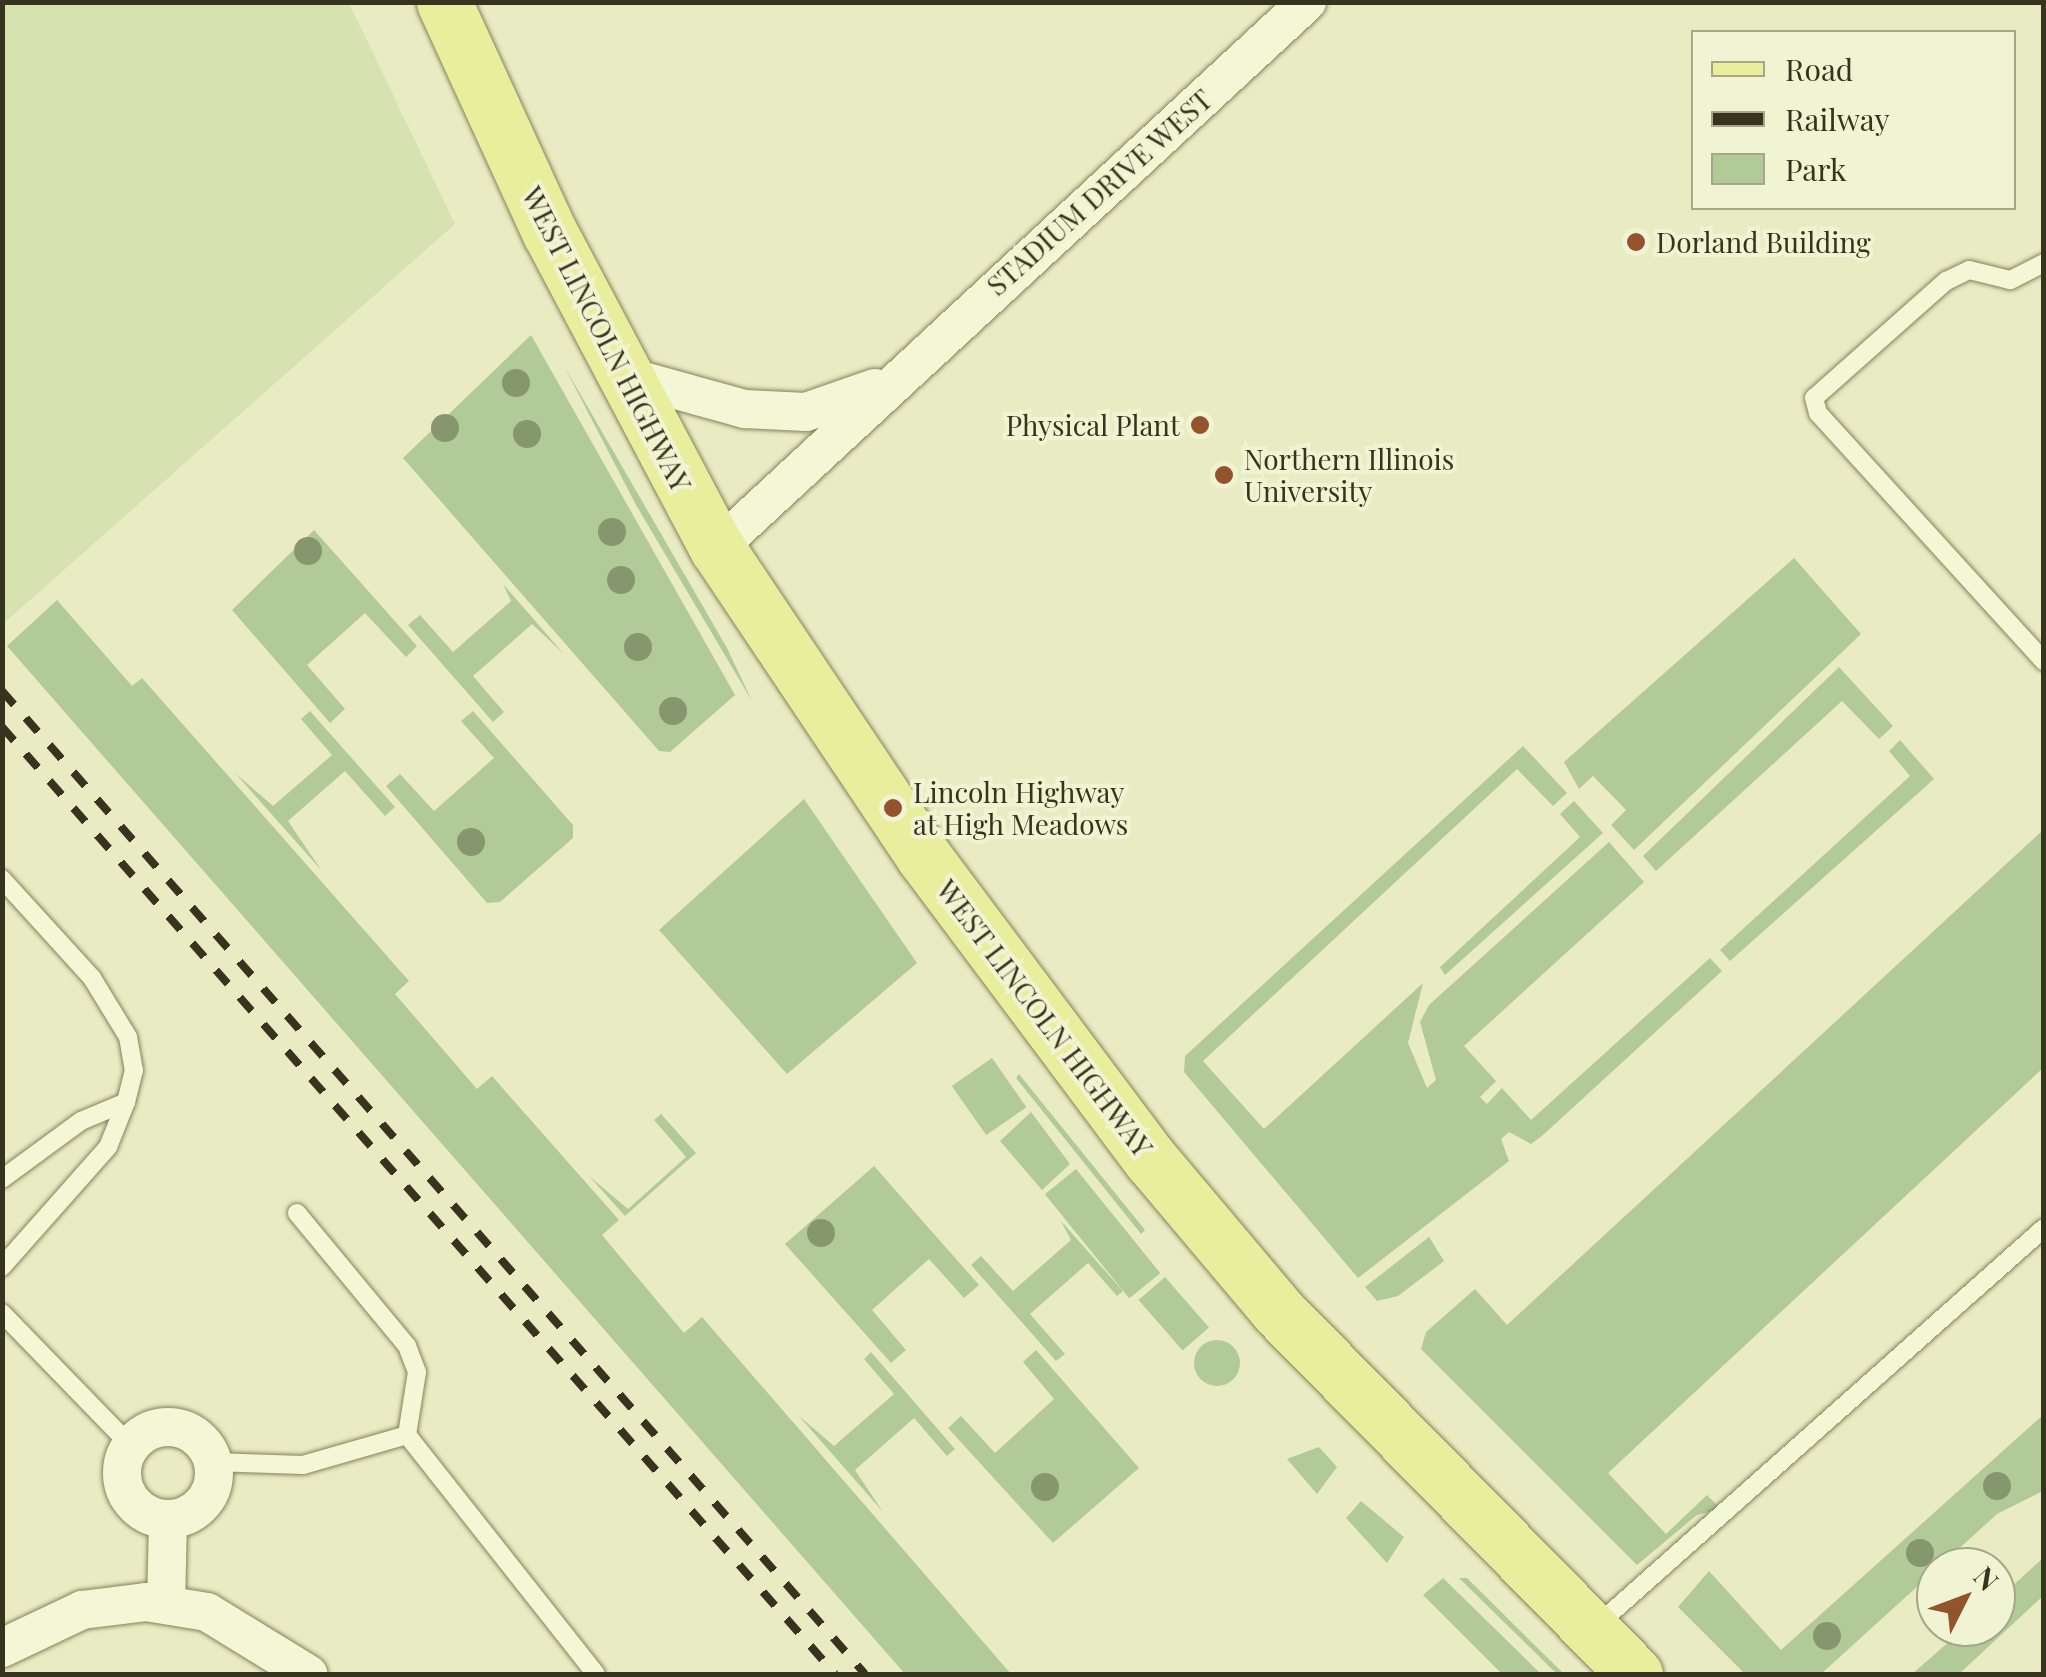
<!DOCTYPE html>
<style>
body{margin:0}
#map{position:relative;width:2046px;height:1677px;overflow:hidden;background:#e9ecc3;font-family:"Playfair Display",serif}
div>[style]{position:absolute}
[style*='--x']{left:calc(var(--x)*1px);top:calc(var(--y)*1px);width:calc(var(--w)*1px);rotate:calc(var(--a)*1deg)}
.farmland>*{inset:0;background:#d7e2b1}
.green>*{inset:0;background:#b1ca98;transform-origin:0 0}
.round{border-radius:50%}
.roads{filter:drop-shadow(0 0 2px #86825b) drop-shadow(0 0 2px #86825b)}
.service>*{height:18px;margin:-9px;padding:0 9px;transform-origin:9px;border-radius:9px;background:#f4f7d6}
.minor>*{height:38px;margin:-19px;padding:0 19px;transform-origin:19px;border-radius:19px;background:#f4f7d6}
.minor>.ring{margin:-19px;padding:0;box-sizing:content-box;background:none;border:38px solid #f4f7d6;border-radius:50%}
.primary>*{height:55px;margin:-27.5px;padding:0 27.5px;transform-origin:27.5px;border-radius:27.5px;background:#e8ee9c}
.rail>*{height:8px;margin-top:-4px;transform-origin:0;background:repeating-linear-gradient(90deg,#36331e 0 18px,transparent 0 36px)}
.trees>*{width:28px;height:28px;margin:-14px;border-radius:50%;background:#87976d}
.dots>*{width:28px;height:28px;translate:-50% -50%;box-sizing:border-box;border:5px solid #f1f4d2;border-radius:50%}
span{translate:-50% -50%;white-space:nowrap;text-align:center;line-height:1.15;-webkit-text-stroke:8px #f1f4d2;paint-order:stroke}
.street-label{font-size:28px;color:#36331e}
.poi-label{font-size:28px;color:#36331e}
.left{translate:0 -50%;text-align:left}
.right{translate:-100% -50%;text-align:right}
.frame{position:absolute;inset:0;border:5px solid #36331e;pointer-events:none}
.legend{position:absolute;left:1691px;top:30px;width:325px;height:180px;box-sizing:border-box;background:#f1f4d2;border:2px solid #a6a78a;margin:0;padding:12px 18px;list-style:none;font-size:30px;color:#36331e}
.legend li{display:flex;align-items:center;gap:20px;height:50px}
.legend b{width:50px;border:2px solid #a6a78a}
.north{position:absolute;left:1916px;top:1547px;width:100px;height:100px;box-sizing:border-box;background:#f1f4d2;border:2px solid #a6a78a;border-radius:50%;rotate:48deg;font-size:28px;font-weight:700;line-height:40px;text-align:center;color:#36331e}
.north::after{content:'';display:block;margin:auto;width:35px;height:45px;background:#92532d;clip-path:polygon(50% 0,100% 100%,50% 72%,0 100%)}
</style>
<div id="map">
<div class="farmland">
<div style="clip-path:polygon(3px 2px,349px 3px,455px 224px,3px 624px)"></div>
</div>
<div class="green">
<div style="clip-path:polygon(531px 335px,735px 695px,670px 752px,659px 751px,403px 458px)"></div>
<div style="clip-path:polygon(564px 366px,727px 648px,752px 701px,636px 505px)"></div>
<div style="clip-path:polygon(314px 530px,417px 646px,406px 657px,365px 613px,307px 665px,345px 709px,330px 723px,232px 610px)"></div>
<div style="clip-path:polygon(1794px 558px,1861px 634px,1634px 850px,1611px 825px,1626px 810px,1593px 776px,1579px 789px,1564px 762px)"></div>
<div style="clip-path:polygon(503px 584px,564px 654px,532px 624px,473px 676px,504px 712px,493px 722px,408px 625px,420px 615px,453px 652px,511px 601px)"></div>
<div style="clip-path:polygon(57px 600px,132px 686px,142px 678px,409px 981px,395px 994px,477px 1089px,492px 1076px,619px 1220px,602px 1235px,684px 1333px,702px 1317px,1011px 1674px,905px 1674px,7px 646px)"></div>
<div style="clip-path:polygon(1839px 667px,1893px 726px,1879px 739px,1842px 701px,1656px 871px,1643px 856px)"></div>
<div style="clip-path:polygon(310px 711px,395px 807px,385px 816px,345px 771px,288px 821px,322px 871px,235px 773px,273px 806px,332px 755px,301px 719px)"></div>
<div style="clip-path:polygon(473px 711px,573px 825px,573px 838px,500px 902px,487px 903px,386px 786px,400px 774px,434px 811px,494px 758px,461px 721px)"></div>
<div style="clip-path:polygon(1900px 740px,1934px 779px,1730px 961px,1720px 950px,1910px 776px,1889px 751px)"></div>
<div style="clip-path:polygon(1523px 746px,1567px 793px,1553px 806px,1517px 769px,1203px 1061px,1264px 1129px,1423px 983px,1408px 1043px,1427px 1088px,1436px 1080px,1420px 1022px,1429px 1005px,1609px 842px,1644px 882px,1464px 1046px,1496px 1081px,1480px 1097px,1487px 1104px,1502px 1088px,1531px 1120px,1710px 958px,1722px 971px,1543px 1135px,1531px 1144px,1509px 1132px,1501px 1139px,1509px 1161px,1358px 1278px,1184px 1072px,1185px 1056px)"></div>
<div style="clip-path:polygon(804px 799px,917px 963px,787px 1074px,659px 930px)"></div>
<div style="clip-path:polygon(1574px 801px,1603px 833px,1445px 975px,1440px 967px,1580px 837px,1560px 814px)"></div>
<div style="clip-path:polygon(2043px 830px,2043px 1068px,1608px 1473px,1666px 1534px,1707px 1495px,1721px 1509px,1697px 1515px,1637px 1565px,1421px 1349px,1426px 1332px,1475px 1289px,1507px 1325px)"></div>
<div style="left:992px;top:1058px;width:60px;height:49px;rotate:55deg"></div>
<div style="clip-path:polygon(1019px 1074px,1145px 1230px,1141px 1234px,1016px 1078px)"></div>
<div style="clip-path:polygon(1031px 1112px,1070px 1164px,1042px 1190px,1000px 1141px)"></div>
<div style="clip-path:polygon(661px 1114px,696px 1153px,625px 1216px,589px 1176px,628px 1209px,686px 1157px,654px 1120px)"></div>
<div style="clip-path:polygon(874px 1166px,979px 1285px,964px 1298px,929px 1259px,872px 1310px,906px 1350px,891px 1363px,785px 1244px)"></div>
<div style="left:1076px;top:1169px;width:134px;height:40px;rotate:51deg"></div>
<div style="clip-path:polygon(1061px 1221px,1123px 1291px,1117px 1296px,1088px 1263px,1030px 1314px,1065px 1354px,1056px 1361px,971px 1265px,981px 1256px,1013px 1291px,1071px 1240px)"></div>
<div style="clip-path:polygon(1429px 1237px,1444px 1261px,1398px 1296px,1377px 1301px,1365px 1287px)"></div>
<div style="left:1165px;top:1277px;width:67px;height:35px;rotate:49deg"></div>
<div class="round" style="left:1194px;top:1340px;width:46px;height:46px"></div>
<div style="clip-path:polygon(1036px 1350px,1139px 1468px,1053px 1543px,948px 1428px,961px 1416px,995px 1453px,1054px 1399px,1023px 1362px)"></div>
<div style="clip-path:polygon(871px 1352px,955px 1449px,947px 1456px,914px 1418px,855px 1470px,883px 1512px,799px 1416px,834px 1446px,894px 1394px,864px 1359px)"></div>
<div style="clip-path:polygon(2043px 1415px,2043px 1491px,1997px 1514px,1821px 1674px,1745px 1674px,1678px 1607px,1709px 1571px,1781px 1650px)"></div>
<div style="clip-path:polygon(1319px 1447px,1337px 1467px,1317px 1494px,1287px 1459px)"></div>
<div style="clip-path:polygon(1361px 1501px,1404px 1537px,1387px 1563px,1346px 1518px)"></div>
<div style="clip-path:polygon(2043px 1558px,2043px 1596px,1959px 1674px,1912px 1674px,1966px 1627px,1996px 1627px,1996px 1601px)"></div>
<div style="clip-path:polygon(1443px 1578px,1541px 1674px,1502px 1674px,1423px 1595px)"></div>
<div style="clip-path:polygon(1459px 1578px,1467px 1578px,1564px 1674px,1557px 1674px)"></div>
</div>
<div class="roads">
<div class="service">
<div style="--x:2044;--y:263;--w:38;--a:153"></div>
<div style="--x:2010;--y:280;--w:42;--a:-166.3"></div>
<div style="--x:1969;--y:270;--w:25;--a:154"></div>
<div style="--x:1946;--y:281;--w:176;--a:138.4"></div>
<div style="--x:1814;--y:398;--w:16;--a:75"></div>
<div style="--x:1818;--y:413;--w:336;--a:47.7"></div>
<div style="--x:2;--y:879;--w:134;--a:47.7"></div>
<div style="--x:92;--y:978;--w:69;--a:58.6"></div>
<div style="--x:128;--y:1037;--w:34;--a:80"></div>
<div style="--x:134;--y:1070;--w:33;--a:104"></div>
<div style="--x:2;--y:1179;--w:98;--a:-36.3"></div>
<div style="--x:81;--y:1121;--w:49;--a:-22.9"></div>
<div style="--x:126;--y:1102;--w:48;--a:111.8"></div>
<div style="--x:108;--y:1147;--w:160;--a:131.5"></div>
<div style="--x:297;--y:1213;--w:173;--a:50.4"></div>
<div style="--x:407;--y:1346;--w:28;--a:69"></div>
<div style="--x:417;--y:1372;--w:64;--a:99"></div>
<div style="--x:2;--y:1313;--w:185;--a:45.9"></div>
<div style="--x:212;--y:1462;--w:91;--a:1.9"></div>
<div style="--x:303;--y:1465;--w:108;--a:-16.1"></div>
<div style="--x:407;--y:1435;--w:305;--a:51.7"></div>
<div style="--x:1595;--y:1627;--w:601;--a:-41.63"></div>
</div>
<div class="minor">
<div style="--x:622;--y:375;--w:128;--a:15.5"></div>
<div style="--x:745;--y:409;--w:61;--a:2.8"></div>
<div style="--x:806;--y:412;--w:73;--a:-19.2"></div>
<div style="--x:717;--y:548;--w:804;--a:-42.78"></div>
<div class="ring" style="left:122px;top:1427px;width:54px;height:54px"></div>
<div style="--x:166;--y:1604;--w:80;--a:-88.6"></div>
<div style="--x:2;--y:1648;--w:89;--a:-25.4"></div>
<div style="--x:82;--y:1610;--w:64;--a:-7.1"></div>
<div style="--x:146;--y:1602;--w:62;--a:9.3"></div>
<div style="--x:207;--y:1612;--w:119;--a:31.5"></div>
</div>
<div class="primary">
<div style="--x:444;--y:2;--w:254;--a:65.4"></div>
<div style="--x:550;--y:233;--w:357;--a:62.1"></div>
<div style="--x:717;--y:548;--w:372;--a:56.2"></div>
<div style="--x:924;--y:857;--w:379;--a:53.2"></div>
<div style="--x:1151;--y:1160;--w:197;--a:49.9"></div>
<div style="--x:1278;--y:1311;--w:509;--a:45.48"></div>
</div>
</div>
<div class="rail">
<div style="--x:2;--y:691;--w:1308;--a:48.72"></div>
<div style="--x:2;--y:727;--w:1261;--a:48.66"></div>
</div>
<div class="trees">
<div style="left:516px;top:383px"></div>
<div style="left:445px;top:428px"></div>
<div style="left:527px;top:434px"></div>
<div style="left:612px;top:532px"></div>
<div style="left:308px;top:551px"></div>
<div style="left:621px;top:580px"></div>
<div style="left:638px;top:647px"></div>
<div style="left:673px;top:711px"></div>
<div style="left:471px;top:842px"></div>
<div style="left:821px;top:1233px"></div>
<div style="left:1997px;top:1486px"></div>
<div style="left:1045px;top:1487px"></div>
<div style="left:1920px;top:1553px"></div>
<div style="left:1827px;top:1636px"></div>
</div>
<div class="dots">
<div style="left:1636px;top:242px;background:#92532d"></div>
<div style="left:1200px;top:425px;background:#92532d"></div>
<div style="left:1224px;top:475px;background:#92532d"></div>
<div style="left:893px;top:808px;background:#92532d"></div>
</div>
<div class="street-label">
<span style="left:1099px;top:192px;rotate:-42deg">STADIUM DRIVE WEST</span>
<span style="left:607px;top:339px;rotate:63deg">WEST LINCOLN HIGHWAY</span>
<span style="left:1045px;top:1018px;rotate:53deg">WEST LINCOLN HIGHWAY</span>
</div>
<div class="poi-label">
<span class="left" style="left:1656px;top:242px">Dorland Building</span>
<span class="right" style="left:1180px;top:425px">Physical Plant</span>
<span class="left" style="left:1244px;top:475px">Northern Illinois<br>University</span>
<span class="left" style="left:913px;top:808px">Lincoln Highway<br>at High Meadows</span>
</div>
<div class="frame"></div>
<ul class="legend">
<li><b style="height:12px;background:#e8ee9c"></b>Road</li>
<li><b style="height:12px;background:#36331e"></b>Railway</li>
<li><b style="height:28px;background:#b1ca98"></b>Park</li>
</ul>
<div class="north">N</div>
</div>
